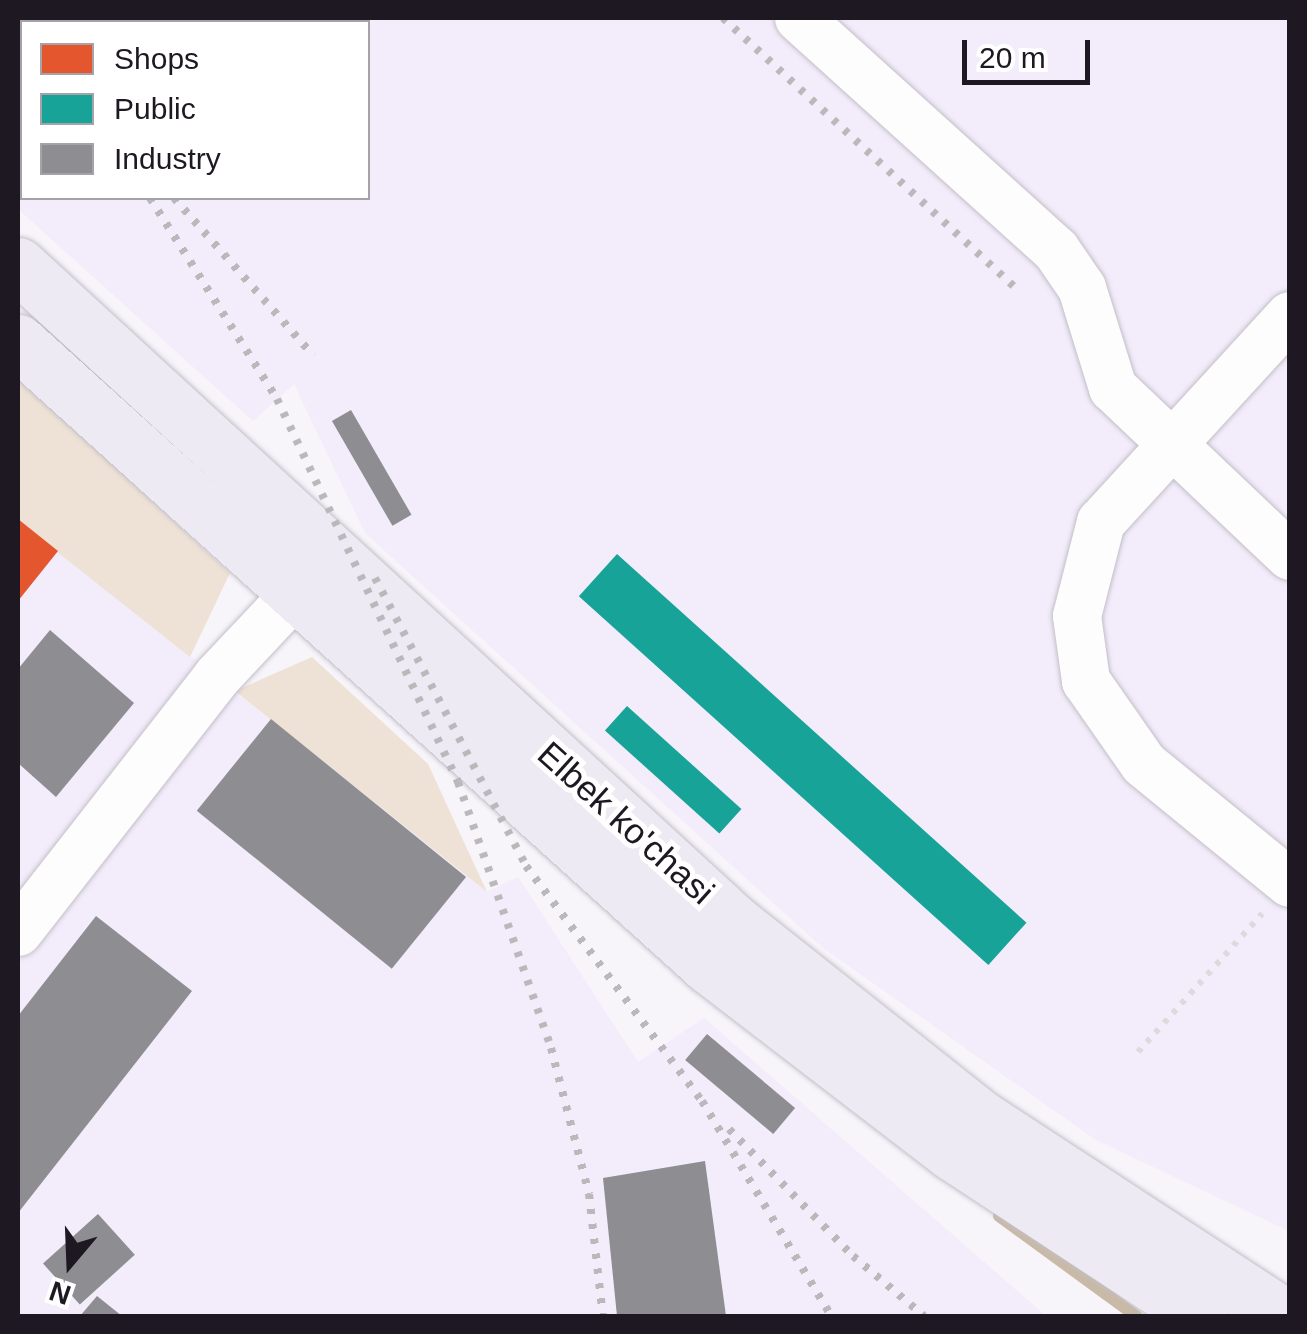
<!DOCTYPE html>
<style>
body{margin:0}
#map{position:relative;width:1307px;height:1334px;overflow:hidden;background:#f7f4fa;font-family:Helvetica,sans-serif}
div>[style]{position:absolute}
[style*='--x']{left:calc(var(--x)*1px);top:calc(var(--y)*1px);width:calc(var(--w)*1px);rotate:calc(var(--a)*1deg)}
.built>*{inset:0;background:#f3ecfb}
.green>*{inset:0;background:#eee2d6}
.shops>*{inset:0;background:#e4572e}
.public>*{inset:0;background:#17a398;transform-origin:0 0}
.industry>*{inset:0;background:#8d8d92;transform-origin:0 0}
.stream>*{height:12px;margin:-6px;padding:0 6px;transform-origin:6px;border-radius:6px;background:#c9baa7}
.path>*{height:6px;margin-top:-3px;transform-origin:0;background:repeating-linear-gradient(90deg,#dcdadd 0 5px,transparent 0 13px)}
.roads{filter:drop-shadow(0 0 2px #c3bfc7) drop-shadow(0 0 2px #c3bfc7)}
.minor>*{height:48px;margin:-24px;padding:0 24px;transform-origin:24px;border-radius:24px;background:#fefdfe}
.major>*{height:55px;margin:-27.5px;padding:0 27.5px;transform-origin:27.5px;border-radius:27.5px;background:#eeeaf3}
.rail>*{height:8px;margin-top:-4px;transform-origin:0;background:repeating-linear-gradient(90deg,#bab8bb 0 5px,transparent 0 15px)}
span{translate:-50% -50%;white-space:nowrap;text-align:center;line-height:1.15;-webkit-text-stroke:10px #fff;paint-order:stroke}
.street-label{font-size:35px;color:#1d1822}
.frame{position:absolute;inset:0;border:20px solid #1d1822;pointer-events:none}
.legend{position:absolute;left:20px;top:20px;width:350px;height:180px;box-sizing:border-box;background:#fff;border:2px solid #a5a3a7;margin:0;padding:12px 18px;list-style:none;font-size:30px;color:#1d1822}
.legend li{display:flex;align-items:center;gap:20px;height:50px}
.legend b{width:50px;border:2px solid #a5a3a7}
.north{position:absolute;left:20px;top:1214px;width:100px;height:100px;-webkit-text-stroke:8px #fff;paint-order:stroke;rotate:199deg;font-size:28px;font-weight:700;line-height:40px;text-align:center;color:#1d1822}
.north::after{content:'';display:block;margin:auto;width:35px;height:45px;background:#1d1822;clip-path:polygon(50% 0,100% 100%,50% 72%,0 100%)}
.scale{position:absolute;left:962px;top:40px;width:128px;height:45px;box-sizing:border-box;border:5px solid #1d1822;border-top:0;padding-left:12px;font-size:30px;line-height:35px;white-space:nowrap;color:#1d1822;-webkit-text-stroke:8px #fff;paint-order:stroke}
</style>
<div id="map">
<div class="built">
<div style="clip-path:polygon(evenodd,18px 18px,1289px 18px,1289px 1231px,1096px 1140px,823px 948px,365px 533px,294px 384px,253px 421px,18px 209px,18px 18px,22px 22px,368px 22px,368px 198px,22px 198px,22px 22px)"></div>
<div style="clip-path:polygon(18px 519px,487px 892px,518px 877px,638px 1062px,704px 1018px,1046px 1316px,18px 1316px)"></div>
</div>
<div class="green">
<div style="clip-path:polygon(18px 377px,230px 573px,190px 657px,18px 521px)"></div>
<div style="clip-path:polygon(312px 657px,428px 764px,487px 892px,235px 691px)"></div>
</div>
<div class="shops">
<div style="clip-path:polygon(18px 519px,58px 551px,18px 601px)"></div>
</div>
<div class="public">
<div style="left:617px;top:554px;width:551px;height:57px;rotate:42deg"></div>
<div style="left:627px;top:706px;width:154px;height:33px;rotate:42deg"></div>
</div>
<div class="industry">
<div style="left:351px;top:410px;width:121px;height:22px;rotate:60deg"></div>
<div style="clip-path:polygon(50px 630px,134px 703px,56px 797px,18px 763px,18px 669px)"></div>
<div style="left:271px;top:719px;width:251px;height:118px;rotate:39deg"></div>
<div style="clip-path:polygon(96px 916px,192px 991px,18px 1213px,18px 1016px)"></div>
<div style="left:707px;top:1034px;width:115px;height:34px;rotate:40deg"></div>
<div style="clip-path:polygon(705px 1161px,726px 1316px,617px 1316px,603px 1178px)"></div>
<div style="left:98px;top:1214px;width:55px;height:74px;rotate:48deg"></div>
<div style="clip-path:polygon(97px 1296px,122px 1316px,80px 1316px)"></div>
</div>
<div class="stream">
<div style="--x:999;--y:1216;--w:170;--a:36.1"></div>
</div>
<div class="path">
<div style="--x:1138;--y:1052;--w:186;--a:-48.1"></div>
</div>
<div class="roads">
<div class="minor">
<div style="--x:799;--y:18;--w:346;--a:42.1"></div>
<div style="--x:1056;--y:250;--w:46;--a:55.6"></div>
<div style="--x:1082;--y:288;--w:105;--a:72.8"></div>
<div style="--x:1113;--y:388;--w:244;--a:43.5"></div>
<div style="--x:1290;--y:316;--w:280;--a:132.5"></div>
<div style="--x:1101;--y:522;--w:97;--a:104.3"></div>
<div style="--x:1077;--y:616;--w:66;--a:82.1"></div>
<div style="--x:1086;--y:681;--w:101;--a:55.1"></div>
<div style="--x:1144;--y:764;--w:188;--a:39.2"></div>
<div style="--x:18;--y:932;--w:323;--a:-52"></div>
<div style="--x:217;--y:677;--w:112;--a:-46.8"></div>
</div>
<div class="major">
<div style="--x:18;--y:265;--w:975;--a:42.55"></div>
<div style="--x:736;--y:924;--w:313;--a:38.4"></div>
<div style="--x:981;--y:1118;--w:362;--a:33.2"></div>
<div style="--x:18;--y:342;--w:931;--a:42.08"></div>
<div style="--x:709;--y:966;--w:307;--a:37.5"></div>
<div style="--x:953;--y:1153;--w:297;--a:33.3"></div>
</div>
</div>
<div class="rail">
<div style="--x:22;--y:18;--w:6;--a:45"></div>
<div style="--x:723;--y:18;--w:398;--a:42.7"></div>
<div style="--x:150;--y:198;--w:238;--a:57.7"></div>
<div style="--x:277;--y:399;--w:424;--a:64.7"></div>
<div style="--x:458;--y:782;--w:282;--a:70.7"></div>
<div style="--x:551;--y:1048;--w:151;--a:75.4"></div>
<div style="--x:589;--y:1194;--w:123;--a:83.5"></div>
<div style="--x:174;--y:198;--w:210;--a:48.5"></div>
<div style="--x:375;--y:578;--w:325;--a:62.3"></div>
<div style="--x:526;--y:866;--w:294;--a:53.2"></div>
<div style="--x:702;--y:1101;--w:251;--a:59"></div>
<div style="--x:729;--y:1129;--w:177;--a:45.7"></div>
<div style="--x:853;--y:1256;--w:93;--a:40.2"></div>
</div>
<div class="street-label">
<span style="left:626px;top:823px;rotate:42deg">Elbek ko'chasi</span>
</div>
<div class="frame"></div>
<ul class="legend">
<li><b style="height:28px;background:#e4572e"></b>Shops</li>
<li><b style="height:28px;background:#17a398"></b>Public</li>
<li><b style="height:28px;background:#8d8d92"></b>Industry</li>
</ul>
<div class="north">N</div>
<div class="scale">20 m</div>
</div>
